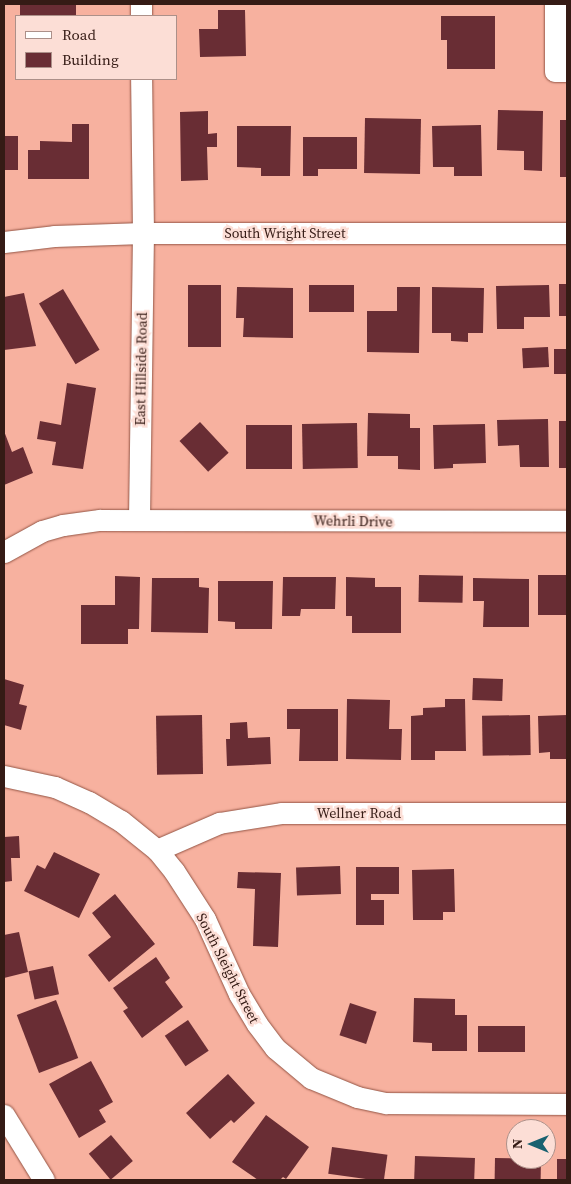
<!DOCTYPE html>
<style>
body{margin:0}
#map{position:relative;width:571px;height:1184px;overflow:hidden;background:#f7b19f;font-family:"Source Serif 4",serif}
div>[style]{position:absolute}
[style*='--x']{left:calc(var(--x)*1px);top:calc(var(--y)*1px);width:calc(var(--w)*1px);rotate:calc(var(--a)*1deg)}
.building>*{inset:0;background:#692d34;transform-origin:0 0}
.roads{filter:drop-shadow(0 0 1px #935545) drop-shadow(0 0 1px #935545)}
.minor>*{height:21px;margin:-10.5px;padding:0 10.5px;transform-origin:10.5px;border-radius:10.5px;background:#fff}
span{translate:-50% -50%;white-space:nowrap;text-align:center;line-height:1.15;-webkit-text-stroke:5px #fcded6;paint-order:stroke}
.street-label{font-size:14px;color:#351b15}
.frame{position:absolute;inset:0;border:5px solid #351b15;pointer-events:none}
.legend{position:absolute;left:15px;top:15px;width:162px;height:65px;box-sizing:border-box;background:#fcded6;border:1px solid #ac9089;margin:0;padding:6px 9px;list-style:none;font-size:15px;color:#351b15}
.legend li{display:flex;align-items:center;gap:10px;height:25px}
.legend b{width:25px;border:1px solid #ac9089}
.north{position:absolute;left:506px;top:1119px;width:50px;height:50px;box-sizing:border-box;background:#fcded6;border:1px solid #ac9089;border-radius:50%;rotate:270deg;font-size:14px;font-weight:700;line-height:20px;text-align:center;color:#351b15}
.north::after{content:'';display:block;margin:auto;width:18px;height:22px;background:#186170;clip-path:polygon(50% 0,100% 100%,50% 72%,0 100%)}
</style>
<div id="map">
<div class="building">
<div style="left:20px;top:4px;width:56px;height:12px"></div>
<div style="clip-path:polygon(218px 10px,245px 10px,246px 56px,200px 57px,199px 29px,218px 29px)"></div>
<div style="clip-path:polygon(441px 16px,495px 16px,495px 69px,447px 69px,447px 40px,441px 40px)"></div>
<div style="clip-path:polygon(498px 110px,543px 111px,542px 171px,524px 170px,524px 151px,497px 150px)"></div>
<div style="clip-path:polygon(208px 111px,208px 134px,217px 133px,217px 147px,207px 147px,208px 180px,181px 181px,180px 112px)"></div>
<div style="left:365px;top:118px;width:56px;height:55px;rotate:1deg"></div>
<div style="left:560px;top:120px;width:7px;height:57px"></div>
<div style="clip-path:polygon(72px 124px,89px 124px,89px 179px,28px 179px,28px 150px,40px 150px,40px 141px,72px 142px)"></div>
<div style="clip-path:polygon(481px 125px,482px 176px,454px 176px,454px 167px,433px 167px,432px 126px)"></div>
<div style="clip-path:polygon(237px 126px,291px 126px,290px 176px,261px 176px,261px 168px,237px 167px)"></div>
<div style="left:4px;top:136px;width:14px;height:34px"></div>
<div style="clip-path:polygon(303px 137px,357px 137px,357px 169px,318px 169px,318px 176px,303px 176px)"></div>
<div style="left:559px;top:284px;width:8px;height:32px"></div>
<div style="left:188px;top:285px;width:33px;height:62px"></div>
<div style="left:309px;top:285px;width:45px;height:27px"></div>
<div style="clip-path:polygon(549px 285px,550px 317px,524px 317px,524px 329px,497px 329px,496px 286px)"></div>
<div style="clip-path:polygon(237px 287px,293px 288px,293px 338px,243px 337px,244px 318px,236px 318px)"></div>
<div style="clip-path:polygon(397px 287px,420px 287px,419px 353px,367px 352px,367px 311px,397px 311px)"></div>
<div style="clip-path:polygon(432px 287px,484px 288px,483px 333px,468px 333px,468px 342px,451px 341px,451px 333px,432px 333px)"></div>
<div style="left:63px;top:289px;width:71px;height:28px;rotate:59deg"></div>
<div style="clip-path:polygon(24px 293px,36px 346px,4px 350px,4px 297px)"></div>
<div style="left:548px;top:347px;width:20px;height:26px;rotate:87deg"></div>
<div style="left:554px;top:349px;width:13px;height:25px"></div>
<div style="clip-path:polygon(67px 383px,96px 388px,83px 469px,52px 465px,56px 442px,37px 439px,40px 421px,61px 425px)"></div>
<div style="clip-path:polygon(368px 413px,410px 414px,410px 428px,420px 428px,420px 470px,398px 469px,398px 456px,367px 456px)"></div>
<div style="clip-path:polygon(548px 419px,549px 467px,520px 467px,519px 445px,498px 446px,497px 420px)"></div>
<div style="left:559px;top:421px;width:8px;height:47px"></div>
<div style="left:200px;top:422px;width:42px;height:28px;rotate:47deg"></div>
<div style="left:357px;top:423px;width:45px;height:55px;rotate:89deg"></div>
<div style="clip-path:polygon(485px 424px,486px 463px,453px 464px,453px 468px,434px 469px,433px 425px)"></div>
<div style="left:246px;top:425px;width:46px;height:44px"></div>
<div style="clip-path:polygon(4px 431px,12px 452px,23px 447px,33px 473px,4px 485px)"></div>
<div style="left:419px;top:575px;width:44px;height:27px;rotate:1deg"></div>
<div style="left:538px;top:575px;width:28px;height:40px"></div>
<div style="clip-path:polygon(115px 576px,140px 577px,139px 629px,128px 629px,128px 644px,81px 644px,81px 605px,115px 605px)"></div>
<div style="clip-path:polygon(283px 577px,336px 577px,335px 609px,301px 609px,300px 616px,282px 616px)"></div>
<div style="clip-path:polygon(346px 577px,375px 578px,375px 587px,401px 587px,401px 633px,352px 633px,352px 616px,346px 616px)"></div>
<div style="clip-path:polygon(152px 578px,199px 578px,199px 587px,209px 588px,208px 633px,151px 632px)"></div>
<div style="clip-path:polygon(473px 578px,529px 579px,529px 627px,483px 627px,484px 601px,473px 601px)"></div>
<div style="clip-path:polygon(218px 581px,273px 581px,272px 629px,235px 629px,235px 622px,218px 621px)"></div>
<div style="left:473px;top:678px;width:30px;height:22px;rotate:2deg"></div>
<div style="clip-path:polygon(4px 679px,24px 685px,19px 704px,27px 706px,21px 730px,4px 725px)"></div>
<div style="clip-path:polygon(347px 699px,390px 700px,389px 729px,402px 729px,401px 760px,346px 759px)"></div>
<div style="clip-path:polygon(445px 699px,465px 699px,466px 751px,435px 751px,435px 760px,411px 760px,411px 716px,423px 715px,423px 708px,445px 707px)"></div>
<div style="clip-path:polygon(287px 709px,338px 709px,338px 761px,299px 761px,300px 729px,287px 729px)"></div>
<div style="left:202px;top:715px;width:59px;height:46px;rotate:89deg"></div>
<div style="left:530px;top:715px;width:40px;height:48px;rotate:89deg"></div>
<div style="clip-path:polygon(567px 715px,567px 759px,550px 759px,550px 752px,539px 753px,538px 716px)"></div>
<div style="clip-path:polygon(247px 722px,248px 738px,270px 737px,271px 764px,227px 766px,226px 739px,230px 739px,230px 723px)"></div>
<div style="clip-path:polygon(19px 836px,20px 858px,11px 858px,12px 881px,4px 882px,4px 837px)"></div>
<div style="clip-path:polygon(54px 852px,100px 874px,79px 918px,24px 891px,37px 865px,45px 869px)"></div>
<div style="left:340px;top:866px;width:28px;height:44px;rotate:88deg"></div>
<div style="clip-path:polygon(356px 867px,399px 867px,399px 894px,371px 894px,371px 900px,384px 900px,384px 925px,356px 925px)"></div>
<div style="clip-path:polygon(454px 869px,455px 912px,443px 912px,443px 920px,413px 920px,412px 870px)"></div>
<div style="clip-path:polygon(238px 872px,281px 873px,278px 947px,253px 946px,255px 889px,237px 888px)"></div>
<div style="clip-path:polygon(115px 894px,155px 944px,109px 982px,88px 955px,111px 937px,92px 913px)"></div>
<div style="clip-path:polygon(19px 932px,28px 972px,4px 978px,4px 935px)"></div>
<div style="clip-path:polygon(156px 957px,170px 978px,165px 982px,183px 1007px,142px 1038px,123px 1011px,128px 1008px,113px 988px)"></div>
<div style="left:53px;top:966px;width:29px;height:25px;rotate:78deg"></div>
<div style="clip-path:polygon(414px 998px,455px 999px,455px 1015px,467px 1015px,467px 1051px,432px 1051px,432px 1043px,413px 1042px)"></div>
<div style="left:56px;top:1000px;width:62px;height:42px;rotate:69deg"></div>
<div style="left:350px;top:1003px;width:28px;height:34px;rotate:18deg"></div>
<div style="left:188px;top:1020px;width:37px;height:28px;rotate:56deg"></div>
<div style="left:478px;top:1026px;width:47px;height:26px"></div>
<div style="clip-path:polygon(91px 1061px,113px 1102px,99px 1110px,106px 1122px,79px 1138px,49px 1084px)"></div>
<div style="clip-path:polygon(228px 1074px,255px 1103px,234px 1123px,231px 1120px,210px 1139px,186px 1113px)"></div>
<div style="clip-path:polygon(266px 1115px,309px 1147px,286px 1179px,283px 1177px,280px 1180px,258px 1180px,232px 1162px)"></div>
<div style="left:111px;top:1135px;width:34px;height:29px;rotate:50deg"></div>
<div style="left:332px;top:1147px;width:56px;height:27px;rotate:8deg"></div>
<div style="left:415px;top:1156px;width:60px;height:24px;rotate:2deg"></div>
<div style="left:495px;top:1158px;width:46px;height:22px;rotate:1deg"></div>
<div style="left:557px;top:1159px;width:10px;height:21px"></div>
</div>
<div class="roads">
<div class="minor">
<div style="--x:141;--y:4;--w:12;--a:90"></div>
<div style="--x:555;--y:4;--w:67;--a:90"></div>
<div style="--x:555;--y:71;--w:12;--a:0"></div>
<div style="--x:4;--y:242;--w:50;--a:-6.8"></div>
<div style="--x:54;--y:236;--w:89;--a:-1.9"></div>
<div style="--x:143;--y:233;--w:424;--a:0"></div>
<div style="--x:139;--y:519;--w:286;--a:-89.2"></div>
<div style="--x:143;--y:233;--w:154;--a:-90.7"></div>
<div style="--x:4;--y:552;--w:43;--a:-28.9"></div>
<div style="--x:42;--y:531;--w:22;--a:-16"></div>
<div style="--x:63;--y:525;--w:37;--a:-8"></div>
<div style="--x:100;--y:520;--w:467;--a:0.1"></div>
<div style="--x:4;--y:776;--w:52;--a:12.2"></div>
<div style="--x:55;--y:787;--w:37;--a:24"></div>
<div style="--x:89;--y:802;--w:37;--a:31"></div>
<div style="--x:121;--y:821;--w:46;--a:38.9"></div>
<div style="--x:157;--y:850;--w:27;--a:51"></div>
<div style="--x:174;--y:871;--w:57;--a:57.1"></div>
<div style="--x:205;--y:919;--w:82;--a:65.6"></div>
<div style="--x:239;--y:994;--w:35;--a:59"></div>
<div style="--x:257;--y:1024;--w:30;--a:53"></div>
<div style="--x:275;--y:1048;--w:47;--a:39.8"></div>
<div style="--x:311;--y:1078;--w:50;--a:22.4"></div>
<div style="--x:357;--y:1097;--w:30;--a:12"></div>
<div style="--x:386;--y:1103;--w:181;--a:0.3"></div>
<div style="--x:157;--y:850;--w:68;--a:-23.5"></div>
<div style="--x:219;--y:823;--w:64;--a:-9"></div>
<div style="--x:282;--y:813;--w:285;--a:0"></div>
<div style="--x:4;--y:1115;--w:76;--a:58.4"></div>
</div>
</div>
<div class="street-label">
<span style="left:285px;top:233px">South Wright Street</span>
<span style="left:141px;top:369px;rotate:-89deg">East Hillside Road</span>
<span style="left:353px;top:521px;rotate:1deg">Wehrli Drive</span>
<span style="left:359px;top:813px">Wellner Road</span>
<span style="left:228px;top:968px;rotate:63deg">South Sleight Street</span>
</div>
<div class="frame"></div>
<ul class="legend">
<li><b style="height:6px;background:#fff"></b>Road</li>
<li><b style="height:14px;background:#692d34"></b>Building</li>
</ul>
<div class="north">N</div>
</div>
